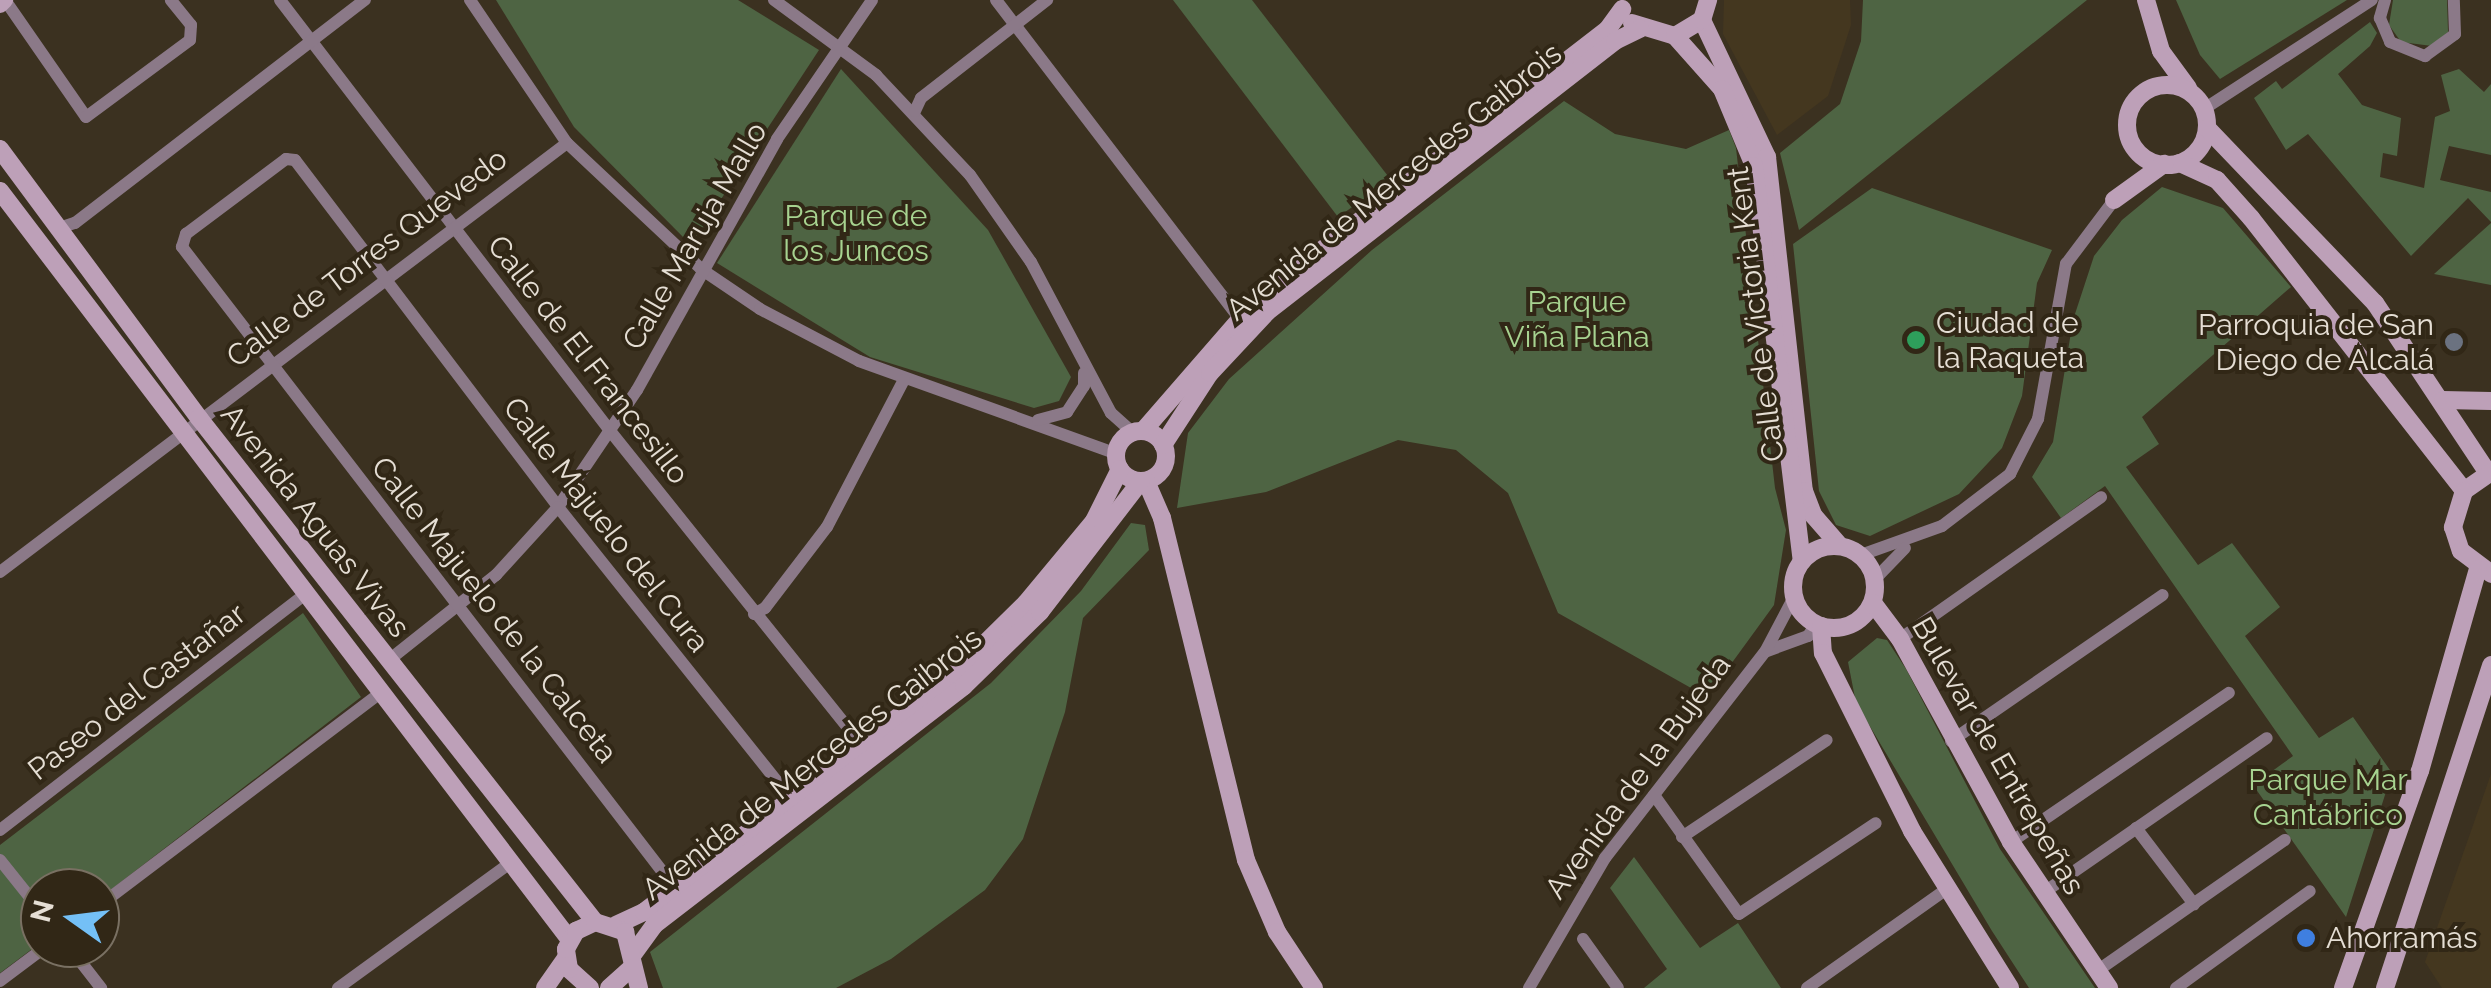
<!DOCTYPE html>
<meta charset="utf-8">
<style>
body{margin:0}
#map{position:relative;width:2491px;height:988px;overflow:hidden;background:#3b3120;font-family:Raleway,sans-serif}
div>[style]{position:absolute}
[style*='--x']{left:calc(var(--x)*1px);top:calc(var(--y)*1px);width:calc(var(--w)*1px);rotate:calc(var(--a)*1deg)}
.built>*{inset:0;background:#44371f}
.green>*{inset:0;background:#4e6443}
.street>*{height:12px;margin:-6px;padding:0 6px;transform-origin:6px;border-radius:6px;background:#8b7988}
.secondary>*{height:18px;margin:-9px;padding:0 9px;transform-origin:9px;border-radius:9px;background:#bda0b8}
.secondary>.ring{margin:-9px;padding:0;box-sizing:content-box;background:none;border:18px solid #bda0b8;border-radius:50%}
.dots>*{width:28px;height:28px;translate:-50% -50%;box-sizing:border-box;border:5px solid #312716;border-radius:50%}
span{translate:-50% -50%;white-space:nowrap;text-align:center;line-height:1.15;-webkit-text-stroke:8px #312716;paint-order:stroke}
.street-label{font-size:30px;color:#e5ded4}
.park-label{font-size:30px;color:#a7d390}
.poi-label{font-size:30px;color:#e5ded4}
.left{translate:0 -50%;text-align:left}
.right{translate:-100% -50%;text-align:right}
.north{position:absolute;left:20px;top:868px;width:100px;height:100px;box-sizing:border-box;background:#312716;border:2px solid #797062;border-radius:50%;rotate:284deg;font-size:28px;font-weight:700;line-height:40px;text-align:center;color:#e5ded4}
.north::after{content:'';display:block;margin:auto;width:35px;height:45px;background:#74c0f6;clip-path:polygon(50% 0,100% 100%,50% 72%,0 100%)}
</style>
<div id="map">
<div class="built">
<div style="clip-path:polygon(1724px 0,1850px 0,1851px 25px,1828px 96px,1777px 135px,1723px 34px)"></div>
<div style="clip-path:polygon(2491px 774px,2491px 988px,2442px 988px,2425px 962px)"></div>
</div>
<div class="green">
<div style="clip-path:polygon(496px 0,738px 0,819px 50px,691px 245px,574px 127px)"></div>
<div style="clip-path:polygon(1173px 0,1252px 0,1391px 180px,1338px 217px)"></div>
<div style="clip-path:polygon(1863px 0,2087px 0,1799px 230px,1780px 153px,1840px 104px,1861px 41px)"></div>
<div style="clip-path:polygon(2176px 0,2347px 0,2220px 79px,2200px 55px)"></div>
<div style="clip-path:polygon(2393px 0,2447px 0,2448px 32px,2432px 46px,2401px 42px,2389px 25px)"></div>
<div style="clip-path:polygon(2370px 22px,2377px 33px,2370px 46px,2338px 74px,2362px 105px,2401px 118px,2397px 156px,2383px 153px,2380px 177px,2424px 188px,2435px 117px,2450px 111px,2441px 75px,2459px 69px,2484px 92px,2491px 84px,2491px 155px,2449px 146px,2440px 180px,2491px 192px,2491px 222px,2468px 198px,2411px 256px,2308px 134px,2286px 150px,2254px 98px,2276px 81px,2282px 89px)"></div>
<div style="clip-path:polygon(841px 69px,988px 230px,1071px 377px,1059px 401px,1034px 408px,870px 357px,717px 263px)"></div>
<div style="clip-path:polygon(1564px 101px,1615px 134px,1686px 149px,1729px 130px,1736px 148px,1775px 488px,1786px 530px,1774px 605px,1707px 697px,1558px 613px,1508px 493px,1456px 450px,1398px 440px,1266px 492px,1177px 508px,1188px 433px,1229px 379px,1372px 250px)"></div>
<div style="clip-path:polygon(2162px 187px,2223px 208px,2291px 287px,2142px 417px,2159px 444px,2126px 467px,2198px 565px,2232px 543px,2280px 607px,2245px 636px,2319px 738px,2353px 717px,2392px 773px,2346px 917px,2253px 785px,2293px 756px,2105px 486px,2061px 518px,2032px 477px,2053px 442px,2073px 320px,2094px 256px,2122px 220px)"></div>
<div style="clip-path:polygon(1872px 188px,2052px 250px,2037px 283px,2022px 396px,2002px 448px,1959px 494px,1870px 536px,1836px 525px,1819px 491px,1793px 244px)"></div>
<div style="clip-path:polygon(2491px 223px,2491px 285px,2434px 274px)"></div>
<div style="clip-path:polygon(1131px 523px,1145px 525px,1149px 550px,1083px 618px,1065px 712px,1023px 839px,985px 890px,891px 959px,836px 988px,663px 988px,650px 952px,991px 683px,1081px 591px)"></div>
<div style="clip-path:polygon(303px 613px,361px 697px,100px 898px,100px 888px,40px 888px,40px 943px,0 973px,0 845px)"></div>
<div style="clip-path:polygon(1877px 638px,1887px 640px,1906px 669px,2000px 849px,2095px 988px,2029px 988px,1992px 931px,1856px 703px,1848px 662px)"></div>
<div style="clip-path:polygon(1634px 857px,1700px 948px,1738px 923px,1781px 988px,1644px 988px,1667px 969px,1610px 888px)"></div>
</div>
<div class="street">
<div style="--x:5;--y:0;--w:142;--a:55.3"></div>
<div style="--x:86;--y:117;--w:129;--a:-36.5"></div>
<div style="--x:190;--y:40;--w:15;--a:-86"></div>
<div style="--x:191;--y:25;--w:32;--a:-129"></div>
<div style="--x:280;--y:0;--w:544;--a:52.54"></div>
<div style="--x:611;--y:432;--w:401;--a:51.3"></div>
<div style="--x:470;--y:0;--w:173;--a:55.9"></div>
<div style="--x:567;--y:143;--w:184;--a:43.2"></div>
<div style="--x:701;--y:269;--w:71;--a:34.1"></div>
<div style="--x:760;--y:309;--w:112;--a:27.7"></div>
<div style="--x:859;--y:361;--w:274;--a:19.8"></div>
<div style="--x:774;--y:0;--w:127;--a:36.3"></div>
<div style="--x:876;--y:75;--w:137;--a:46.8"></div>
<div style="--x:970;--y:175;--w:106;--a:55"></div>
<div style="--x:1031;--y:262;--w:171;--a:62.1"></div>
<div style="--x:1111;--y:413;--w:30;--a:42"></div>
<div style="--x:996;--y:0;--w:400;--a:52.6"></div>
<div style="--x:2385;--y:0;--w:19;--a:106"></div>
<div style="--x:2380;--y:18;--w:26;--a:67"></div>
<div style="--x:2390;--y:42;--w:38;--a:22"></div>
<div style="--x:2425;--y:56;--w:37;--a:-36"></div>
<div style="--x:2455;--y:34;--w:34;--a:-92"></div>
<div style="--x:2204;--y:109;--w:200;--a:-33"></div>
<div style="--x:915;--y:111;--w:14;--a:-65"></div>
<div style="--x:921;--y:98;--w:160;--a:-37.9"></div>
<div style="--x:56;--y:229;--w:20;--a:-18"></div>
<div style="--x:75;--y:223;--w:366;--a:-37.6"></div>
<div style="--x:1038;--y:420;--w:30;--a:-15"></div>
<div style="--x:1067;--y:412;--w:31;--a:-57"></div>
<div style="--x:1084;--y:386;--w:13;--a:-90"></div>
<div style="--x:1861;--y:555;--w:86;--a:-19.7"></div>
<div style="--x:1942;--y:526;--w:86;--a:-37.4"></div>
<div style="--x:2010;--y:474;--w:62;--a:-63"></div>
<div style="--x:2038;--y:419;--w:158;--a:-79.8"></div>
<div style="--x:2066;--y:264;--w:80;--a:-53.1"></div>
<div style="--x:0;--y:572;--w:711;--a:-37.11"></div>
<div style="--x:1875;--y:579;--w:43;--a:-45.9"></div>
<div style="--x:754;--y:614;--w:13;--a:-29"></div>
<div style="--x:765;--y:608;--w:102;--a:-52.6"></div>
<div style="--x:827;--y:527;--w:166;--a:-62.4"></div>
<div style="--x:1900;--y:639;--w:246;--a:-35.2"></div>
<div style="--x:1767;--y:651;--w:44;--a:-20.1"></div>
<div style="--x:1808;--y:636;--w:14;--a:-56"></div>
<div style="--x:389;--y:660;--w:137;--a:-38.5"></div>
<div style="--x:496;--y:575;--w:92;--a:-47.6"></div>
<div style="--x:558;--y:507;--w:141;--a:-56"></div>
<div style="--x:637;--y:390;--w:287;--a:-60.8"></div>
<div style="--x:777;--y:139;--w:168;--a:-55.6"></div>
<div style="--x:1951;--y:741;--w:257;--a:-34.6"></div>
<div style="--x:1654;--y:795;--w:146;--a:54.5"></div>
<div style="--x:1739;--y:914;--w:164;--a:-33.6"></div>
<div style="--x:2136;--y:828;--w:96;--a:52.7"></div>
<div style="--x:0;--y:830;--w:386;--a:-37.7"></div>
<div style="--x:1682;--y:837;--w:174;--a:-33.8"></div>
<div style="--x:2011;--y:842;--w:264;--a:-34.4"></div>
<div style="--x:0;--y:860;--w:64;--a:51.3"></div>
<div style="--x:675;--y:888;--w:809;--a:-127.56"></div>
<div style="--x:182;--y:247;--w:14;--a:-73"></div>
<div style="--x:186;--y:234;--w:125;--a:-36.9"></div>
<div style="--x:286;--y:159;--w:9;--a:6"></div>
<div style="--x:295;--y:160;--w:435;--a:52.8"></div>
<div style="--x:558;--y:507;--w:362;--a:51.4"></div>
<div style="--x:784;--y:790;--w:14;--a:30"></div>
<div style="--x:2043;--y:893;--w:272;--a:-34.7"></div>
<div style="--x:100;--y:905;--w:353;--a:-37.1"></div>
<div style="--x:1583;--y:939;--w:60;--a:54.5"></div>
<div style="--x:70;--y:948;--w:51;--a:52.2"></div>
<div style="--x:2097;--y:971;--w:229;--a:-34.9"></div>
<div style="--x:0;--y:981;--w:55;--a:-36.9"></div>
<div style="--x:338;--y:988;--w:216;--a:-36"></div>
<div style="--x:1529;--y:988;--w:151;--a:-59.7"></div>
<div style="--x:1605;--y:858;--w:261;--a:-52.2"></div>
<div style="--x:1765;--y:652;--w:62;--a:-62.2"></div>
<div style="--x:1807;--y:988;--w:171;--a:-35.3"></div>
<div style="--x:2176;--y:988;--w:165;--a:-35.9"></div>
</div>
<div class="secondary">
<div style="--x:2146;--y:0;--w:53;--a:73.6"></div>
<div style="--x:2161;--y:51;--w:46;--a:53.9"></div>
<div style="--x:0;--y:4;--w:6;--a:-45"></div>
<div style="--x:1702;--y:20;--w:152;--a:64.6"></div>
<div style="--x:1767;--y:157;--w:336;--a:83.7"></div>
<div style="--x:1804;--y:491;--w:26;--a:69"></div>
<div style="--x:1813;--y:515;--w:41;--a:48.9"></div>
<div style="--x:1632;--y:23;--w:45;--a:16.8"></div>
<div style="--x:1675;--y:36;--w:31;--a:-31"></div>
<div style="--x:1702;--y:20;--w:21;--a:-73"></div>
<div style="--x:1675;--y:36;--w:71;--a:48.4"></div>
<div style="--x:1722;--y:89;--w:83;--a:67.4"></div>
<div style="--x:1754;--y:166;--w:398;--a:83.1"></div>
<div class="ring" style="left:2127px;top:85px;width:62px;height:62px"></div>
<div style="--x:2207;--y:128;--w:243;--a:46.2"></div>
<div style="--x:2375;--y:303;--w:204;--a:56.4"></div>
<div style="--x:0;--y:149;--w:335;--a:53.5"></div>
<div style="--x:199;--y:418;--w:641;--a:51.84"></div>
<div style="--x:2180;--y:163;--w:41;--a:24.7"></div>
<div style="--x:2217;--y:180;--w:51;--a:48.2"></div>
<div style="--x:2251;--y:218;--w:346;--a:52"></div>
<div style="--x:0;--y:191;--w:941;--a:52.73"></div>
<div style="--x:2114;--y:200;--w:62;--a:-35.8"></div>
<div style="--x:2443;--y:400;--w:48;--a:1.2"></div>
<div style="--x:1143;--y:431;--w:172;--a:-49"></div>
<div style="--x:1256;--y:301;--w:443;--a:-37.7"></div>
<div style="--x:1607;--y:30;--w:26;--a:-54"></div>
<div class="ring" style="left:1116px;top:431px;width:32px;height:32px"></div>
<div style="--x:1163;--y:445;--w:86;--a:-56.9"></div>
<div style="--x:1210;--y:373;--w:83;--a:-46.9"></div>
<div style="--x:1267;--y:312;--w:441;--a:-37.9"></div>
<div style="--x:1615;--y:41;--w:28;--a:-26"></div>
<div style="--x:2491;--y:472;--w:33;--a:145"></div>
<div style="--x:2464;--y:491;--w:38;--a:107"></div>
<div style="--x:2453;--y:527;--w:25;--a:72"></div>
<div style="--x:2461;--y:551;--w:38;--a:37"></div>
<div style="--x:1146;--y:481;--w:40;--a:66.6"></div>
<div style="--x:1162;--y:518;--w:352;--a:76.2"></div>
<div style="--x:1246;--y:860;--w:78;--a:66.7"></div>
<div style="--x:1277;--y:932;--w:67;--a:56.5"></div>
<div class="ring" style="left:1793px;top:546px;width:64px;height:64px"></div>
<div style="--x:1873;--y:603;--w:45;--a:53.1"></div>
<div style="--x:1900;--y:639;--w:231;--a:61.3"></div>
<div style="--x:2011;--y:842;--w:176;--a:56.1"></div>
<div style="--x:1821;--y:626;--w:27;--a:86"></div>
<div style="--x:1823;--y:653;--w:199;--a:63.4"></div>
<div style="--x:1912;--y:831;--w:185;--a:58"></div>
<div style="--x:616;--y:925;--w:31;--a:-25"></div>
<div style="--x:644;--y:912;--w:391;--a:-37.5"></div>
<div style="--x:954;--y:674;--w:101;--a:-44.6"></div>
<div style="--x:1026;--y:603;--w:107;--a:-50.3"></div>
<div style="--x:1094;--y:521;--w:58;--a:-63.4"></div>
<div style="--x:634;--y:953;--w:34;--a:-54"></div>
<div style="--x:654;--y:925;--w:391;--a:-37.6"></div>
<div style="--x:964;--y:686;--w:106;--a:-44.2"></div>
<div style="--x:1040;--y:612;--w:165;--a:-52.4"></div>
<div style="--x:545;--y:988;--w:37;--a:-55"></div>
<div style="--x:590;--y:988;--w:28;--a:-138"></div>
<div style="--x:569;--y:969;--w:20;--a:-99"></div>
<div style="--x:566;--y:949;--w:21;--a:-61"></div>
<div style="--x:576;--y:931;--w:21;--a:-25"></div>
<div style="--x:595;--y:922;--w:32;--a:18"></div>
<div style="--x:625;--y:932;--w:58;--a:76"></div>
<div style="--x:609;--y:988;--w:30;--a:-42"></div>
<div style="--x:2343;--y:988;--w:230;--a:-70.5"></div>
<div style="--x:2420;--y:771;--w:210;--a:-74"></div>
<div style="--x:2385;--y:988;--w:340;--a:-71.8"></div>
</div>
<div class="dots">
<div style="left:1916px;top:340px;background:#2e9e5b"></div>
<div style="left:2454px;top:342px;background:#6b7280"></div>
<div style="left:2306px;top:938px;background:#3f7fe0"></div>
</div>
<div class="street-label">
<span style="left:1394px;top:182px;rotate:-39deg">Avenida de Mercedes Gaibrois</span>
<span style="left:695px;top:236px;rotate:-60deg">Calle Maruja Mallo</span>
<span style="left:367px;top:258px;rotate:-37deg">Calle de Torres Quevedo</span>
<span style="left:1756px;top:314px;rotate:-97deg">Calle de Victoria Kent</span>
<span style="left:588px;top:360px;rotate:52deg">Calle de El Francesillo</span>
<span style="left:315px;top:521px;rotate:52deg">Avenida Aguas Vivas</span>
<span style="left:606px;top:525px;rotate:52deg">Calle Majuelo del Cura</span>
<span style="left:494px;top:610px;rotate:52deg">Calle Majuelo de la Calceta</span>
<span style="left:137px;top:692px;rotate:-38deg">Paseo del Castañar</span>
<span style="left:1998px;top:756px;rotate:60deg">Bulevar de Entrepeñas</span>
<span style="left:812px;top:764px;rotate:-38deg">Avenida de Mercedes Gaibrois</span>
<span style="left:1638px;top:777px;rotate:-54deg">Avenida de la Bujeda</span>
</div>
<div class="park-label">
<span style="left:856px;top:233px">Parque de<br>los Juncos</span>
<span style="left:1577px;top:319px">Parque<br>Viña Plana</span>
<span style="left:2328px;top:797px">Parque Mar<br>Cantábrico</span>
</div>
<div class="poi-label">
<span class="left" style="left:1936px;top:340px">Ciudad de<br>la Raqueta</span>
<span class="right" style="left:2434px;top:342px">Parroquia de San<br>Diego de Alcalá</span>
<span class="left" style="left:2326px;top:938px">Ahorramás</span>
</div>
<div class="north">N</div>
</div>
